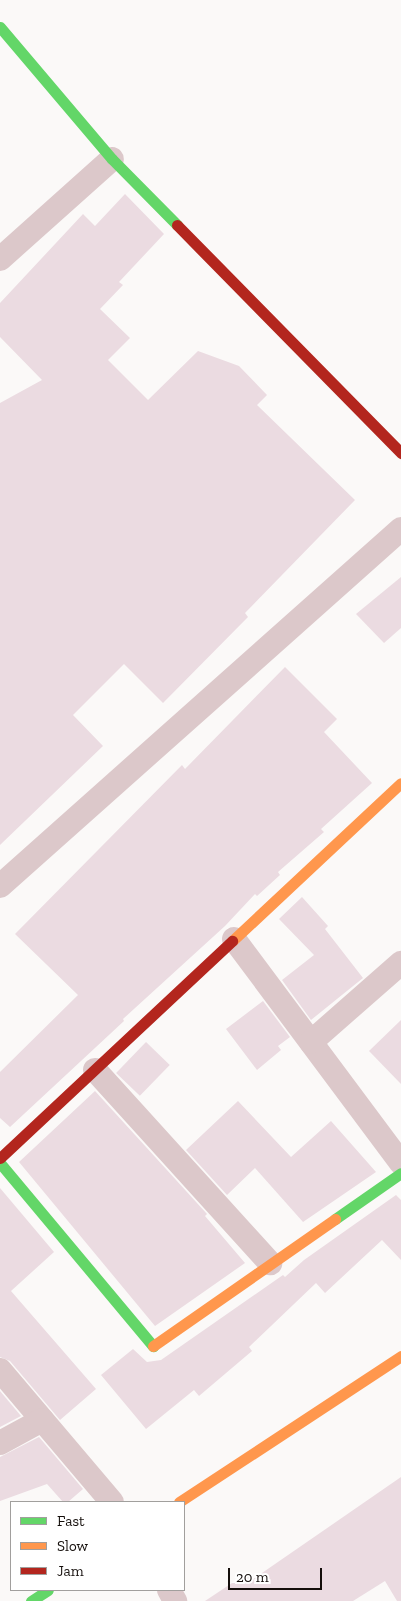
<!DOCTYPE html>
<style>
body{margin:0}
#map{position:relative;width:401px;height:1601px;overflow:hidden;background:#fbf9f8;font-family:"Zilla Slab",serif}
div>[style]{position:absolute}
[style*='--x']{left:calc(var(--x)*1px);top:calc(var(--y)*1px);width:calc(var(--w)*1px);rotate:calc(var(--a)*1deg)}
.building>*{inset:0;background:#ebdbe1;transform-origin:0 0}
.street>*{height:24px;margin:-12px;padding:0 12px;transform-origin:12px;border-radius:12px;background:#dcc8ca}
.fast>*{height:11px;margin:-5.5px;padding:0 5.5px;transform-origin:5.5px;border-radius:5.5px;background:#63d668}
.slow>*{height:11px;margin:-5.5px;padding:0 5.5px;transform-origin:5.5px;border-radius:5.5px;background:#ff974d}
.jam>*{height:11px;margin:-5.5px;padding:0 5.5px;transform-origin:5.5px;border-radius:5.5px;background:#b3261e}
span{translate:-50% -50%;white-space:nowrap;text-align:center;line-height:1.15;-webkit-text-stroke:5px #fff;paint-order:stroke}
.legend{position:absolute;left:10px;top:1501px;width:175px;height:90px;box-sizing:border-box;background:#fff;border:1px solid #a19f9d;margin:0;padding:6px 9px;list-style:none;font-size:15px;color:#140e0b}
.legend li{display:flex;align-items:center;gap:10px;height:25px}
.legend b{width:25px;border:1px solid #a19f9d}
.scale{position:absolute;left:228px;top:1568px;width:94px;height:22px;box-sizing:border-box;border:2px solid #140e0b;border-top:0;padding-left:6px;font-size:15px;line-height:18px;white-space:nowrap;color:#140e0b;-webkit-text-stroke:4px #fff;paint-order:stroke}
</style>
<div id="map">
<div class="building">
<div style="clip-path:polygon(125px 194px,164px 234px,119px 282px,123px 285px,100px 309px,130px 338px,108px 360px,148px 400px,198px 351px,239px 366px,267px 395px,257px 405px,355px 500px,245px 613px,248px 617px,163px 703px,124px 664px,73px 715px,103px 746px,0 845px,0 403px,42px 380px,0 337px,0 303px,83px 214px,95px 226px)"></div>
<div style="clip-path:polygon(401px 577px,401px 628px,384px 643px,356px 614px)"></div>
<div style="clip-path:polygon(285px 667px,337px 719px,324px 732px,372px 783px,321px 829px,324px 832px,278px 872px,280px 875px,257px 896px,255px 894px,225px 926px,123px 1019px,124px 1021px,10px 1127px,0 1118px,0 1072px,78px 995px,15px 934px,182px 765px,185px 769px)"></div>
<div style="clip-path:polygon(302px 897px,328px 926px,325px 929px,363px 978px,311px 1020px,282px 980px,314px 955px,279px 919px)"></div>
<div style="clip-path:polygon(263px 1001px,290px 1037px,278px 1046px,281px 1050px,257px 1070px,226px 1029px)"></div>
<div style="clip-path:polygon(401px 1020px,401px 1084px,369px 1051px)"></div>
<div style="left:146px;top:1042px;width:33px;height:43px;rotate:44deg"></div>
<div style="clip-path:polygon(95px 1091px,207px 1214px,205px 1216px,245px 1263px,155px 1326px,19px 1162px)"></div>
<div style="clip-path:polygon(238px 1101px,291px 1157px,331px 1121px,376px 1172px,303px 1222px,255px 1168px,227px 1195px,186px 1150px)"></div>
<div style="clip-path:polygon(0 1188px,54px 1252px,11px 1291px,96px 1389px,60px 1420px,10px 1361px,0 1357px)"></div>
<div style="clip-path:polygon(396px 1195px,401px 1200px,401px 1260px,382px 1240px,325px 1293px,316px 1283px,249px 1347px,252px 1351px,199px 1396px,194px 1390px,146px 1429px,101px 1375px,133px 1349px,147px 1362px,161px 1360px,283px 1275px,285px 1277px,304px 1260px)"></div>
<div style="clip-path:polygon(0 1391px,21px 1416px,0 1427px)"></div>
<div style="clip-path:polygon(39px 1437px,83px 1489px,68px 1502px,63px 1502px,47px 1484px,0 1501px,0 1457px)"></div>
<div style="clip-path:polygon(401px 1477px,401px 1601px,397px 1601px,385px 1581px,353px 1601px,205px 1601px,247px 1573px,252px 1580px)"></div>
</div>
<div class="street">
<div style="--x:0;--y:259;--w:150;--a:-41.8"></div>
<div style="--x:0;--y:886;--w:537;--a:-41.68"></div>
<div style="--x:234;--y:939;--w:279;--a:53.3"></div>
<div style="--x:311;--y:1042;--w:120;--a:-41.3"></div>
<div style="--x:95;--y:1070;--w:261;--a:47.8"></div>
<div style="--x:0;--y:1370;--w:173;--a:49.7"></div>
<div style="--x:0;--y:1443;--w:48;--a:-28.7"></div>
<div style="--x:169;--y:1590;--w:13;--a:61"></div>
</div>
<div class="fast">
<div style="--x:0;--y:27;--w:173;--a:49.7"></div>
<div style="--x:112;--y:159;--w:93;--a:45.4"></div>
<div style="--x:0;--y:1163;--w:239;--a:50.1"></div>
<div style="--x:335;--y:1219;--w:80;--a:-34.9"></div>
<div style="--x:31;--y:1601;--w:20;--a:-33"></div>
</div>
<div class="slow">
<div style="--x:232;--y:941;--w:231;--a:-43.1"></div>
<div style="--x:153;--y:1346;--w:222;--a:-34.9"></div>
<div style="--x:179;--y:1502;--w:266;--a:-33.3"></div>
</div>
<div class="jam">
<div style="--x:177;--y:225;--w:320;--a:45.5"></div>
<div style="--x:0;--y:1158;--w:318;--a:-43.1"></div>
</div>
<ul class="legend">
<li><b style="height:6px;background:#63d668"></b>Fast</li>
<li><b style="height:6px;background:#ff974d"></b>Slow</li>
<li><b style="height:6px;background:#b3261e"></b>Jam</li>
</ul>
<div class="scale">20 m</div>
</div>
